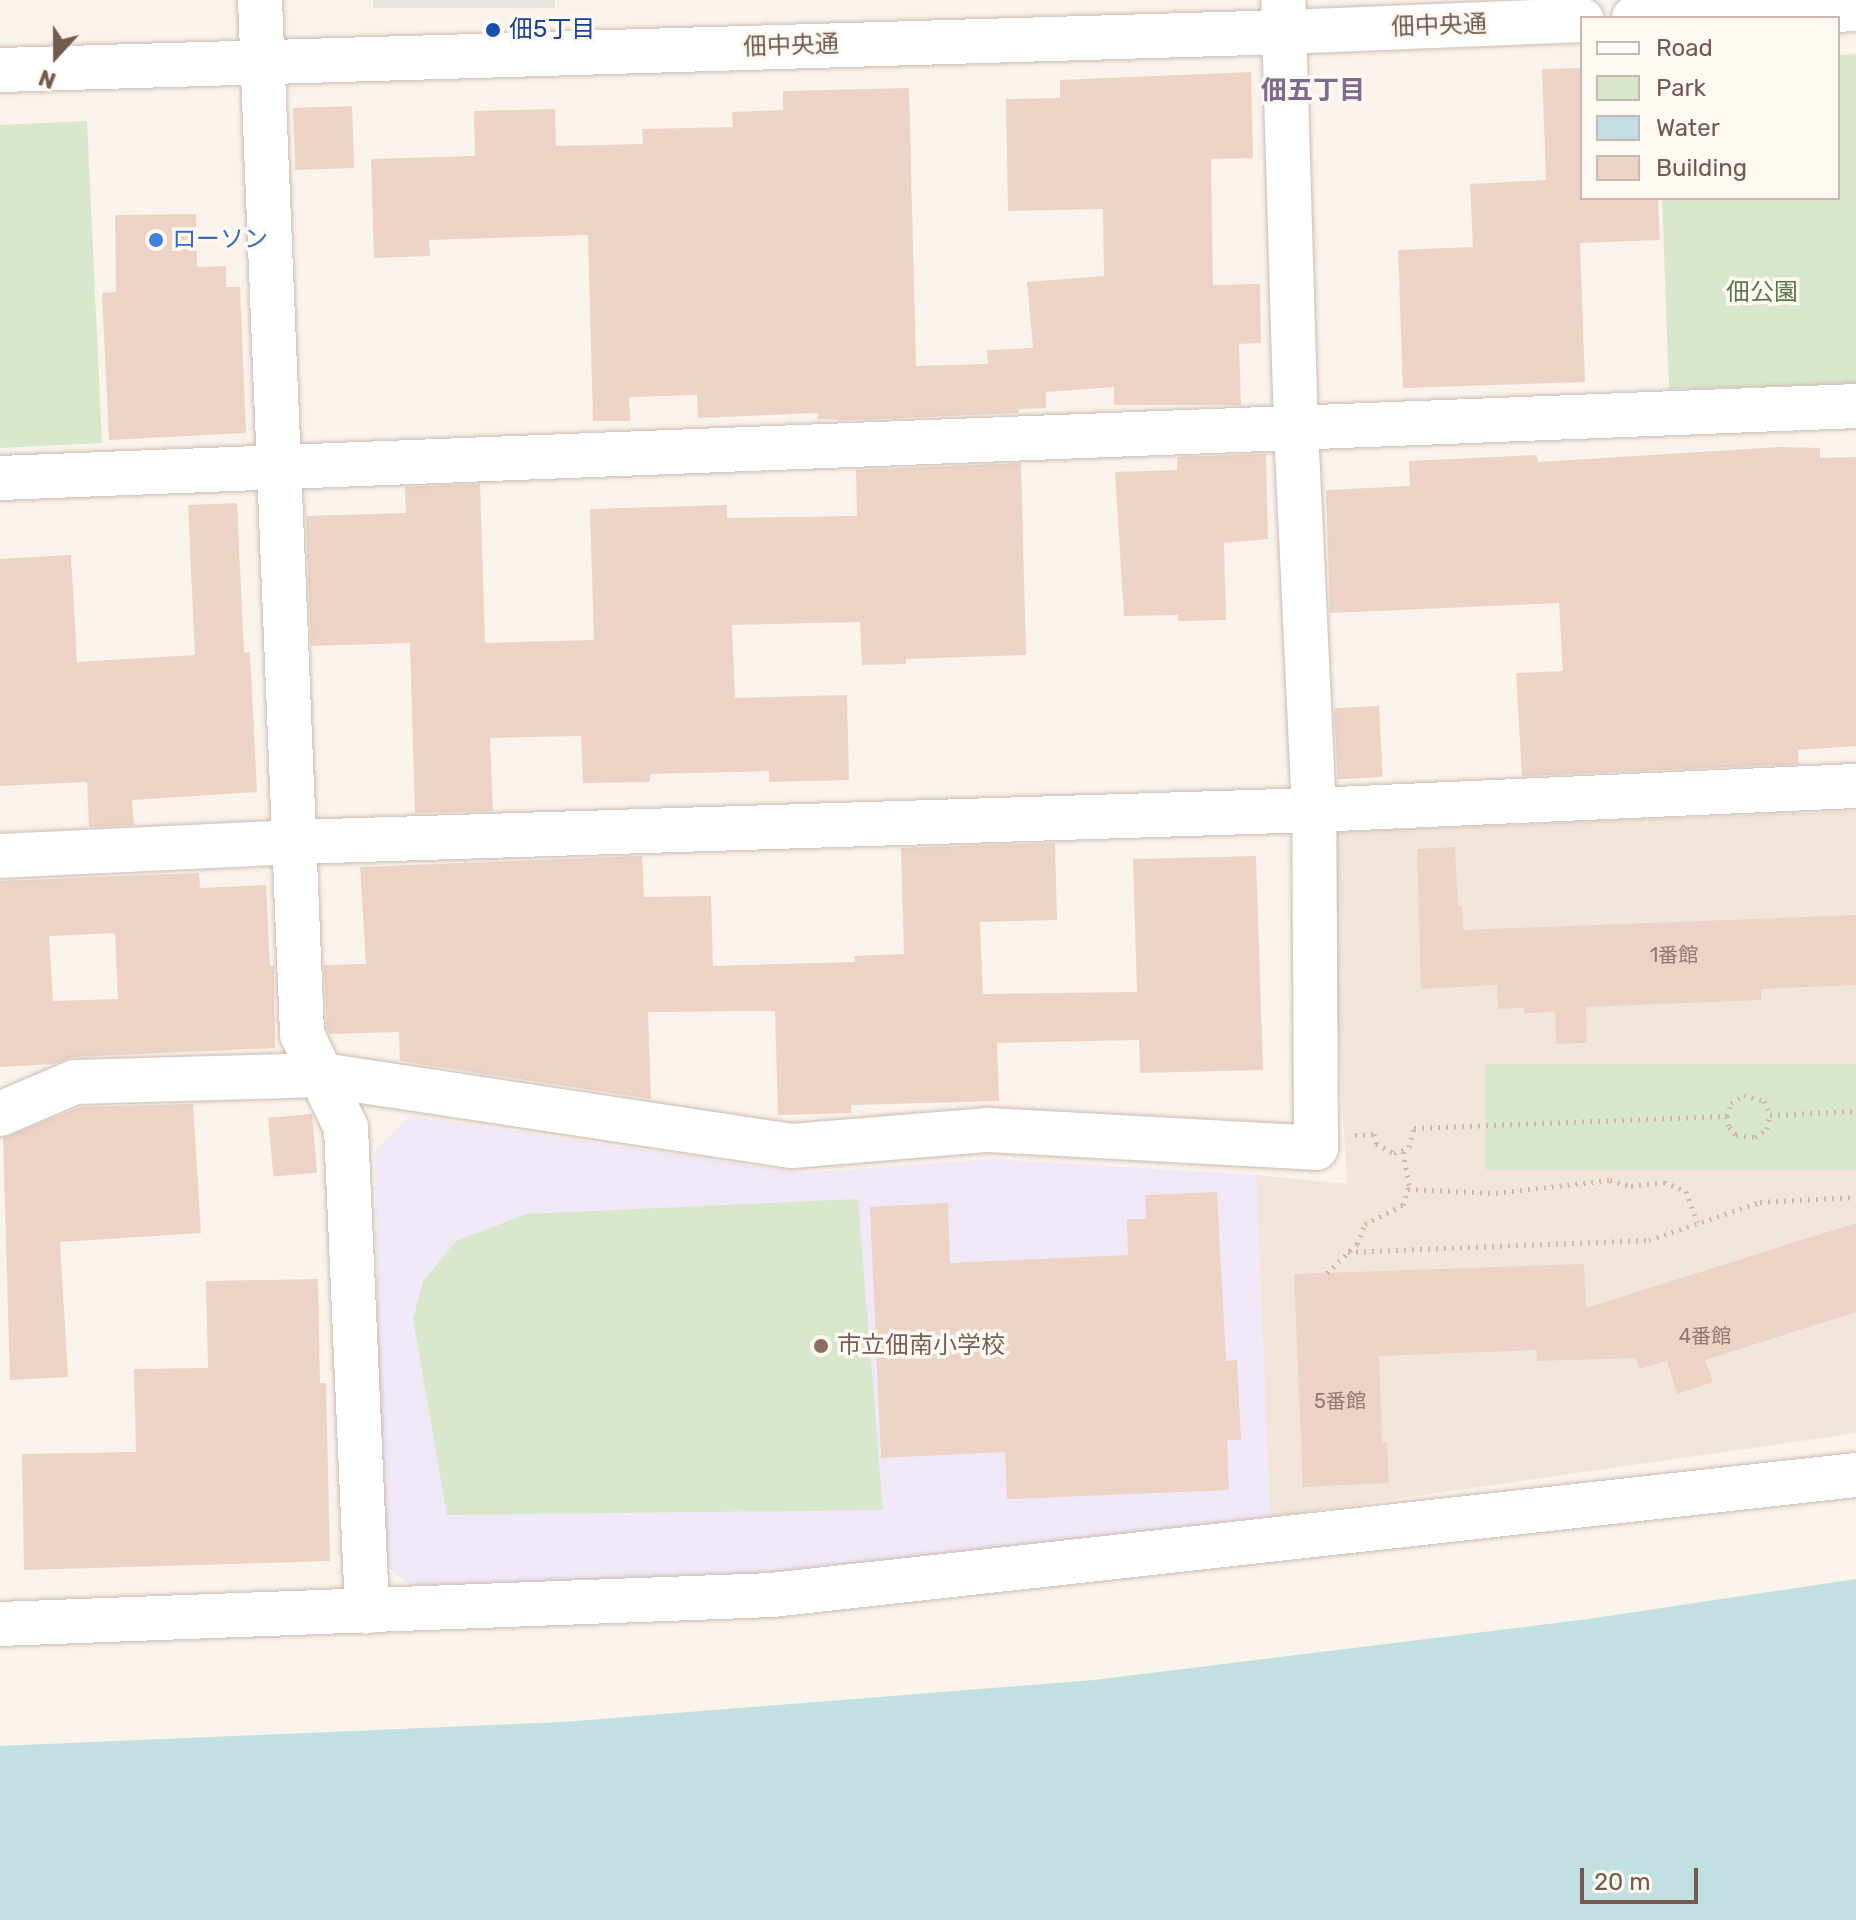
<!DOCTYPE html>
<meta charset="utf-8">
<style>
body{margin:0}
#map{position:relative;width:1856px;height:1920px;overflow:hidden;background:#faf3eb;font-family:Rubik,"Noto Sans JP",sans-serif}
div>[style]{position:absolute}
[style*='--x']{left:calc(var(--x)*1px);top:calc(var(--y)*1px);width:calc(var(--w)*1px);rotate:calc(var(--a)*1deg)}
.residential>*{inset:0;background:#f1e5da}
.industrial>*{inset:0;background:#eae4e0;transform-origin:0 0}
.education>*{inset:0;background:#f0e8f7}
.green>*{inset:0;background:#d8e7cb;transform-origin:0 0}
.water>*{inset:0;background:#c2e0e2}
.building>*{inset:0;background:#ecd3c6;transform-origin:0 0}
.path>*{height:5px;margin-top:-2.5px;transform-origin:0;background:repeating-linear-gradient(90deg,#d2b6a9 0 2px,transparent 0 8px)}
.roads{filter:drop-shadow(0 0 2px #ccbbb2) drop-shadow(0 0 2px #ccbbb2)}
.minor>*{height:44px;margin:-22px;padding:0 22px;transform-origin:22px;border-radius:22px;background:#fff}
.dots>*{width:22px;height:22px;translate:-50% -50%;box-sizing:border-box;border:4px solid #fdf8f1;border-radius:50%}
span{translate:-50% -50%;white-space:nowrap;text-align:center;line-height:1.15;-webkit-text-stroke:7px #fdf8f1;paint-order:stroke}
.number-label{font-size:20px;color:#91786e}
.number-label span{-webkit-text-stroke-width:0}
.street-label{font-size:24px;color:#735a51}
.transit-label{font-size:24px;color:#164399}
.left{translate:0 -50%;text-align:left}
.shop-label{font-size:24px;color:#366cbe}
.park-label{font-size:24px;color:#5b774b}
.education-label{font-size:24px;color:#785e54}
.neighbourhood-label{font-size:26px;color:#7f698e;font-weight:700}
.legend{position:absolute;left:1580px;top:16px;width:260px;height:184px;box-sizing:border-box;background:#fdf8f1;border:2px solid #c6b9b1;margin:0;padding:10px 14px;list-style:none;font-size:24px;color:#735a51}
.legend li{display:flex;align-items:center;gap:16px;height:40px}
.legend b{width:40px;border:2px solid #c6b9b1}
.north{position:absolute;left:16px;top:16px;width:80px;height:80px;-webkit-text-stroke:6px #fdf8f1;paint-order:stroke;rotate:201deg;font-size:22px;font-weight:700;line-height:32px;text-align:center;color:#735a51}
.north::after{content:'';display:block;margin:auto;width:28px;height:36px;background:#735a51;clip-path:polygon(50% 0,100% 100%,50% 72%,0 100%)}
.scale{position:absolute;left:1580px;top:1868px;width:118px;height:36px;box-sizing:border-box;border:4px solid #735a51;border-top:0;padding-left:10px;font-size:24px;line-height:28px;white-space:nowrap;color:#735a51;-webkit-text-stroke:6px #fdf8f1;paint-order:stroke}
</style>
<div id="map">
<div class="residential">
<div style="clip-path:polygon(1856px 811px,1856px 1433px,1270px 1517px,1256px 1175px,1347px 1184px,1328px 849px,1339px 832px)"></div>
</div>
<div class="industrial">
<div style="left:373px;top:0;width:182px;height:8px"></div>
</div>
<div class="education">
<div style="clip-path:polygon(411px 1116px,801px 1173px,993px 1159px,1256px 1175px,1270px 1517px,766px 1573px,416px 1591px,382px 1561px,375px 1152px)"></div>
</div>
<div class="green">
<div style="clip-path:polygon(1856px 54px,1856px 384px,1669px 389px,1662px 198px,1838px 198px,1838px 55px)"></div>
<div style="clip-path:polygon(87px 121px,102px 443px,0 448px,0 125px)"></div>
<div style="left:1856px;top:1064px;width:106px;height:370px;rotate:90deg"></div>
<div style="clip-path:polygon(858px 1199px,883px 1510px,447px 1515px,413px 1319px,423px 1281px,456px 1241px,526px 1214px)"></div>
</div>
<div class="water">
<div style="clip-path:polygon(1856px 1579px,1856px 1920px,0 1920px,0 1746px,563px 1722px,1094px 1680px,1588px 1619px)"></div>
</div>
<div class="building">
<div style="clip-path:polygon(1582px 68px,1582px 198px,1658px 198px,1660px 240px,1580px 243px,1585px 382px,1403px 388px,1398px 250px,1473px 247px,1470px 184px,1546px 180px,1542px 69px)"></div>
<div style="clip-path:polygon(1251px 72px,1253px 158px,1211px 159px,1213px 285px,1260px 284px,1261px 343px,1239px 344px,1241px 405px,1114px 405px,1114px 387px,1046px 392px,1046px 408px,1019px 409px,1019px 413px,854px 420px,818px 419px,818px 413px,698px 418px,697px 395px,629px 397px,630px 421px,593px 421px,588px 235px,429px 240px,430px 256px,374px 258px,371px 159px,475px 156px,474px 111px,555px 109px,556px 146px,643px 144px,642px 129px,733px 127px,732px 112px,783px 110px,783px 91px,909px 88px,916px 366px,988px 364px,987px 350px,1033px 348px,1027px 282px,1104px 276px,1103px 209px,1008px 211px,1006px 99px,1060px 98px,1060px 80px)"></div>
<div style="left:352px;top:106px;width:62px;height:59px;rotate:88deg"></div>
<div style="clip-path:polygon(196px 214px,197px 267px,226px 266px,226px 287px,240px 287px,246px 433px,109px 440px,102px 293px,116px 292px,115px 215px)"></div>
<div style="clip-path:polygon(1780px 447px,1820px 448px,1820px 458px,1856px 457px,1856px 746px,1798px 750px,1799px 764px,1522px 776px,1516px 673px,1563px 671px,1559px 603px,1330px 613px,1326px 490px,1410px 486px,1409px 461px,1537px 455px,1538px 462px)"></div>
<div style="clip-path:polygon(1266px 454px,1268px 539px,1224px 543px,1226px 620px,1178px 621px,1178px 615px,1124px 616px,1115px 472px,1177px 470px,1177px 457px)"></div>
<div style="clip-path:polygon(1021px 463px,1026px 655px,906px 659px,906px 664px,862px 665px,860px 622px,732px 625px,735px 698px,847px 695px,849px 780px,769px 782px,769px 771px,650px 774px,650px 782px,583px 783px,581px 736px,490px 738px,493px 811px,415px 813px,410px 643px,311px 646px,306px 516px,406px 513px,405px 487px,480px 484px,485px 643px,594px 640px,590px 509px,727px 505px,727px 518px,857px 516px,856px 470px)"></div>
<div style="clip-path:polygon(237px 503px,244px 653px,250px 652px,257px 792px,132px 800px,134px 825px,89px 827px,87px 782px,0 786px,0 559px,71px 555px,77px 662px,195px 655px,188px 505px)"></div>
<div style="left:1379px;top:706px;width:71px;height:45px;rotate:87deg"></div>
<div style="clip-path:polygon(1055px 843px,1057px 920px,980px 922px,983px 994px,1137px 992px,1133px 859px,1256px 856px,1263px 1070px,1140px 1073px,1139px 1040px,997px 1043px,999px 1101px,851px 1105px,851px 1113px,778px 1115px,775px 1011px,648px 1012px,651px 1099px,400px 1061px,399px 1032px,329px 1034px,327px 1028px,324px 965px,366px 964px,360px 867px,642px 856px,644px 897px,711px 896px,713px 966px,855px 962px,854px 956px,904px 954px,901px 848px)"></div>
<div style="clip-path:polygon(1455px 847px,1458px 906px,1462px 906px,1463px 930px,1856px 915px,1856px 985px,1761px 989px,1761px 1000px,1586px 1007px,1587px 1043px,1556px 1044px,1555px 1012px,1524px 1013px,1524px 1008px,1498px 1009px,1497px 985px,1421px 989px,1417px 849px)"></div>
<div style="clip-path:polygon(evenodd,199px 873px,200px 888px,266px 885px,270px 966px,274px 966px,275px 1048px,74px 1057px,53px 1064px,0 1067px,0 881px,199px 873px,115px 933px,118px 999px,53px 1001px,49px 936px,115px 933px)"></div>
<div style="clip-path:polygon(193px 1104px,201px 1233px,60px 1242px,68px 1377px,10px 1380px,3px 1138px,80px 1107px)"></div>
<div style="left:312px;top:1114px;width:59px;height:44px;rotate:85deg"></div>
<div style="clip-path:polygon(1217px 1192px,1226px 1361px,1237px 1360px,1241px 1440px,1227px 1440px,1229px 1490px,1007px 1499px,1005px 1452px,881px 1458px,870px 1207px,948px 1203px,950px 1263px,1128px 1255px,1127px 1219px,1146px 1219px,1145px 1195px)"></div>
<div style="clip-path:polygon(1856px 1223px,1856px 1312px,1705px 1360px,1713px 1382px,1677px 1394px,1667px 1361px,1639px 1369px,1636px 1358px,1537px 1361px,1536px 1350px,1379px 1356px,1382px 1443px,1387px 1442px,1389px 1483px,1303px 1487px,1294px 1274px,1584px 1264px,1586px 1308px)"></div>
<div style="clip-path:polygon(318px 1279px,320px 1383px,326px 1383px,330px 1561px,24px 1570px,22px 1454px,136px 1452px,134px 1369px,208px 1368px,206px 1281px)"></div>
</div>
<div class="path">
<div style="--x:1727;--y:1116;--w:14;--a:-73"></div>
<div style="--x:1731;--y:1103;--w:15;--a:-32"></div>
<div style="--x:1744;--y:1095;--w:21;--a:17"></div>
<div style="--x:1764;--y:1101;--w:15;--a:67"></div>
<div style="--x:1355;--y:1135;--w:19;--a:-3"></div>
<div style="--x:1374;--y:1134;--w:10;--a:79"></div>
<div style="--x:1376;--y:1144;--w:20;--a:27"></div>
<div style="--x:1394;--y:1153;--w:16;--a:-22"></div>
<div style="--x:1409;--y:1147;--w:20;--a:-75"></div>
<div style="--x:1414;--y:1128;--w:313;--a:-2.2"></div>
<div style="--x:1727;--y:1116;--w:11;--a:80"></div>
<div style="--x:1729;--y:1127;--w:11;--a:49"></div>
<div style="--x:1736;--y:1135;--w:19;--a:6"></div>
<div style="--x:1755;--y:1137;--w:14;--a:-34"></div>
<div style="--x:1767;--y:1129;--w:14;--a:-78"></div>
<div style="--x:1770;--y:1115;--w:86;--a:-2.7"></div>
<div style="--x:1408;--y:1189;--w:88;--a:2.6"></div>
<div style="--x:1496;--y:1193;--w:115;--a:-6.5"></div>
<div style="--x:1610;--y:1180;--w:22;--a:16"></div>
<div style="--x:1631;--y:1186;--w:33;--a:-7"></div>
<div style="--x:1664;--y:1182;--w:24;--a:22"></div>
<div style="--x:1686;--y:1191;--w:33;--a:70"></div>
<div style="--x:1348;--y:1252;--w:301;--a:-2.3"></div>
<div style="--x:1649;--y:1240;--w:117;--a:-18.9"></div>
<div style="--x:1760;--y:1202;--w:96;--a:-3"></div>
<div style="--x:1327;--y:1273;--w:42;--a:-44"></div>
<div style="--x:1357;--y:1244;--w:22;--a:-68"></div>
<div style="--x:1365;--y:1224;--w:42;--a:-26.6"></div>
<div style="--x:1403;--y:1205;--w:21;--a:-73"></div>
<div style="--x:1409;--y:1185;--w:34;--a:-100"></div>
</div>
<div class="roads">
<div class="minor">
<div style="--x:260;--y:0;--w:1035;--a:87.67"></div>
<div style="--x:302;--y:1034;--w:104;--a:64.9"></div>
<div style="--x:346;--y:1128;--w:484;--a:87.5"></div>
<div style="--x:1634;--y:18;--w:222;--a:-2.3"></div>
<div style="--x:0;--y:70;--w:1286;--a:-1.69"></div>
<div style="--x:1285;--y:32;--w:297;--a:-2.3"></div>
<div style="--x:0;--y:478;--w:1857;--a:-2.22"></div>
<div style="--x:0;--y:856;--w:296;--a:-2.7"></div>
<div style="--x:296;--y:842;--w:1019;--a:-1.8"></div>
<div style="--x:1314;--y:810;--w:543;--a:-2.54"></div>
<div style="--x:0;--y:1114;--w:82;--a:-23.1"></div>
<div style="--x:75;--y:1082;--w:247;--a:-1.6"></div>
<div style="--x:322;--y:1075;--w:475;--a:8.6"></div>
<div style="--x:792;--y:1146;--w:197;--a:-4.7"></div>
<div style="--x:988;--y:1130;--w:328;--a:3.1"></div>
<div style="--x:1316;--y:1148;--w:338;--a:-90.3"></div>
<div style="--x:1314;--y:810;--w:381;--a:-92.7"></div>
<div style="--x:1296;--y:429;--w:429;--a:-91.7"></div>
<div style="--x:0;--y:1624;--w:773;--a:-2.15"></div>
<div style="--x:772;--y:1595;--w:1091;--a:-6.32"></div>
</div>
</div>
<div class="dots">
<div style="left:493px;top:30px;background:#1a4fb4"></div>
<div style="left:156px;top:240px;background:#3f7fe0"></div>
<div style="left:821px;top:1346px;background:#8d6e63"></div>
</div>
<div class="number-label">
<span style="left:1674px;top:955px">1番館</span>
<span style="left:1705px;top:1336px">4番館</span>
<span style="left:1340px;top:1401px">5番館</span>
</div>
<div class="street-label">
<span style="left:1439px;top:26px;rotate:-2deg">佃中央通</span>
<span style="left:791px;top:46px;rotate:-2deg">佃中央通</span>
</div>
<div class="transit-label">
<span class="left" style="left:509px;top:30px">佃5丁目</span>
</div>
<div class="shop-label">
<span class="left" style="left:172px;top:240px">ローソン</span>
</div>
<div class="park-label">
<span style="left:1762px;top:293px">佃公園</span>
</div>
<div class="education-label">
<span class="left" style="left:837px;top:1346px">市立佃南小学校</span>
</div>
<div class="neighbourhood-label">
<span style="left:1313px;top:91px">佃五丁目</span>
</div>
<ul class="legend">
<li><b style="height:10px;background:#fff"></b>Road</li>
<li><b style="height:22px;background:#d8e7cb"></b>Park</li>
<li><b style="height:22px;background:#c2e0e2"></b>Water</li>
<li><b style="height:22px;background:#ecd3c6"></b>Building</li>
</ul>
<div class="north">N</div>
<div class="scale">20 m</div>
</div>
